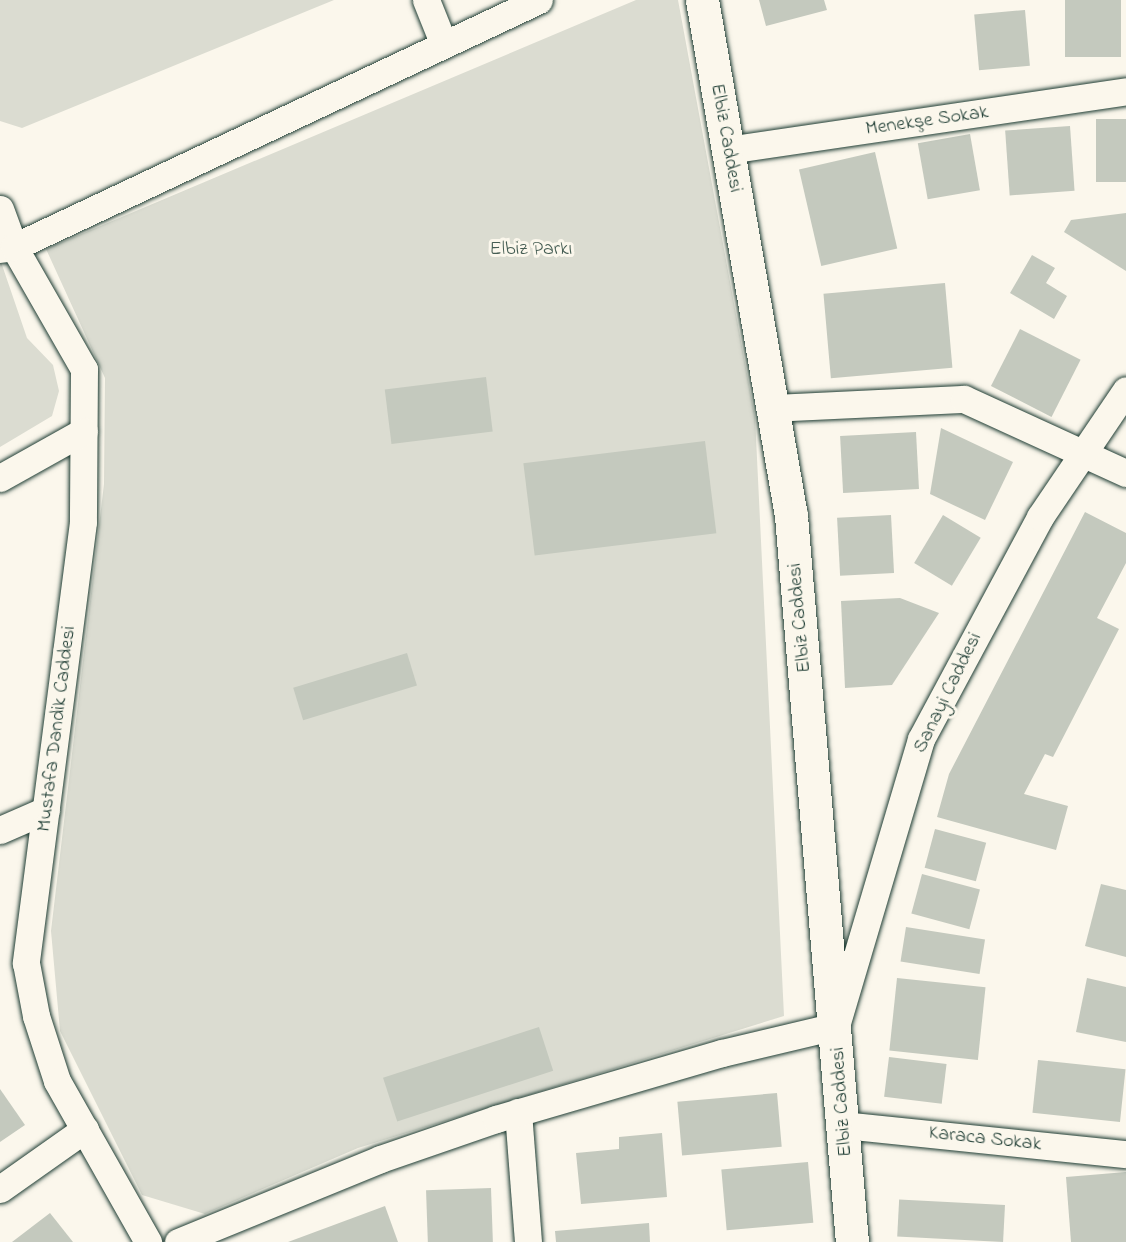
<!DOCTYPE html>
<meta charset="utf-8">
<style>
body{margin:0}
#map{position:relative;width:1126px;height:1242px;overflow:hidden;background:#fbf7ec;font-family:"Indie Flower",sans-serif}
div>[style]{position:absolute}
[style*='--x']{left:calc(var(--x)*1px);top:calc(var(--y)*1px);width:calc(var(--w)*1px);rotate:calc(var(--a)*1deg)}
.green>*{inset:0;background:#dbdcd1}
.building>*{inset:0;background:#c4c9be;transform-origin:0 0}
.roads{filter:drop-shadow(0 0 2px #1f3d34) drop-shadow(0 0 2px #1f3d34)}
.street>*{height:27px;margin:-13.5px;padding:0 13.5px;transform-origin:13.5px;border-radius:13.5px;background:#fbf7ec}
.secondary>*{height:33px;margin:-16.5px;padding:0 16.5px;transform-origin:16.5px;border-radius:16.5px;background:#fbf7ec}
span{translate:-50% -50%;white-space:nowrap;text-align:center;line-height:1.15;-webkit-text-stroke:6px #fbf7ec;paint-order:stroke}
.street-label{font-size:20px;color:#1f3d34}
.park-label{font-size:20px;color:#455d53}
</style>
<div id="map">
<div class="green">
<div style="clip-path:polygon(0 0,334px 0,22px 128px,0 121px)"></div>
<div style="clip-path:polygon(636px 0,678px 0,755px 417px,784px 1016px,358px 1148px,205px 1214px,142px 1195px,60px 1031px,51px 931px,104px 484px,105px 378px,46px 249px)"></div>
<div style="clip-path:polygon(0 259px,27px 338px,53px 365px,59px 391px,52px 416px,0 447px)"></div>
</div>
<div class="building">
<div style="clip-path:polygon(759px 0,824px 0,827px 10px,766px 26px)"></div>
<div style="left:1065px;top:0;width:56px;height:57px"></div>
<div style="left:1025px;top:10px;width:56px;height:51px;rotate:85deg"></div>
<div style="left:1126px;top:119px;width:63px;height:30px;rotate:90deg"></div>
<div style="left:1070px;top:126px;width:65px;height:65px;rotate:86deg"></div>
<div style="left:970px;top:134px;width:57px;height:53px;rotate:80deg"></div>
<div style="left:875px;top:152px;width:99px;height:78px;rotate:77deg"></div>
<div style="clip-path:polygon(1126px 213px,1126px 271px,1064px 232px,1071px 220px)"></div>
<div style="clip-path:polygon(1032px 255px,1055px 268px,1046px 283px,1067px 296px,1054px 319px,1010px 293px)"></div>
<div style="left:945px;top:283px;width:85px;height:122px;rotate:85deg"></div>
<div style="left:1020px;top:329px;width:68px;height:64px;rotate:27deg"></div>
<div style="left:486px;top:377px;width:55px;height:102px;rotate:83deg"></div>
<div style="clip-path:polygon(941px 428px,1013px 462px,985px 520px,930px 494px)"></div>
<div style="left:916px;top:432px;width:57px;height:76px;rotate:87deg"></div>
<div style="left:705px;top:441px;width:93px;height:183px;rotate:83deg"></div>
<div style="clip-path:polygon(1085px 512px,1126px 533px,1126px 563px,1097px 618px,1119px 629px,1053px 757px,1045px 754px,1024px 794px,1068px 806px,1056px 850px,937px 817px,949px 774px)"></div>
<div style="left:891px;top:515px;width:58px;height:54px;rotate:87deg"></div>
<div style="left:943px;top:515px;width:44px;height:56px;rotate:31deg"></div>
<div style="clip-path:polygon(900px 598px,939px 613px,892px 685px,845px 688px,841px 601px)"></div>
<div style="left:407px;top:653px;width:34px;height:119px;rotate:73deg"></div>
<div style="left:935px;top:829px;width:53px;height:40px;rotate:15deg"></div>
<div style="left:922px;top:874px;width:60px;height:41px;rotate:15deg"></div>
<div style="clip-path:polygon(1101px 884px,1126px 890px,1126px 957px,1085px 946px)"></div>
<div style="left:906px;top:927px;width:80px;height:35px;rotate:9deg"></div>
<div style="left:897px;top:978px;width:89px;height:73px;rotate:6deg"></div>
<div style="clip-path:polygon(1087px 978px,1126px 987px,1126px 1042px,1076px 1032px)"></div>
<div style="left:539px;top:1027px;width:46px;height:164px;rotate:72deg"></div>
<div style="left:889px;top:1057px;width:58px;height:40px;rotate:7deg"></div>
<div style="left:1038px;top:1060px;width:88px;height:53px;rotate:6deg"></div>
<div style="clip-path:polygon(0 1089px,25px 1125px,0 1142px)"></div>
<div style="left:777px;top:1093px;width:54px;height:100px;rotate:85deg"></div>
<div style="clip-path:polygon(662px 1133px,667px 1197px,581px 1204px,576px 1153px,619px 1149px,619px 1137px)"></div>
<div style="left:808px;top:1162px;width:61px;height:87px;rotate:85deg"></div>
<div style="clip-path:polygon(1126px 1172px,1126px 1242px,1071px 1242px,1066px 1177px)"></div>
<div style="left:491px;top:1188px;width:54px;height:65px;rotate:88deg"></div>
<div style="left:1005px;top:1205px;width:37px;height:106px;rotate:93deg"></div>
<div style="clip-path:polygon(385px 1206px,398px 1242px,288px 1242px)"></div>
<div style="clip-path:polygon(50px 1213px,73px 1242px,12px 1242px)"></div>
<div style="clip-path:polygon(649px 1223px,650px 1242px,556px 1242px,555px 1231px)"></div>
</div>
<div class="roads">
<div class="street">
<div style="--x:426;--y:0;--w:48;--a:68.2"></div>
<div style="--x:728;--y:150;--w:402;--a:-8.4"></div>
<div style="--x:0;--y:209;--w:40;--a:69.8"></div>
<div style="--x:14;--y:247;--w:141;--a:60.2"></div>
<div style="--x:84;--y:369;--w:153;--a:90.4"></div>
<div style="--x:83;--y:522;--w:445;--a:97.4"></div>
<div style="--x:26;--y:963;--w:54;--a:79.3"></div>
<div style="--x:36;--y:1016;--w:68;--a:72.1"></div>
<div style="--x:57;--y:1081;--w:185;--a:60.5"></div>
<div style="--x:0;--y:249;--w:14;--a:-8"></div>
<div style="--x:14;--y:247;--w:580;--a:-25.2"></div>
<div style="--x:772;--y:408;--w:192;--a:-2.7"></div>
<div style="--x:964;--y:399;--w:178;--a:24.6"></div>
<div style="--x:0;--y:478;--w:96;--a:-29.2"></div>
<div style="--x:0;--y:830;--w:50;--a:-23.5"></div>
<div style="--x:518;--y:1112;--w:130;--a:85.6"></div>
<div style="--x:843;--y:1125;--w:284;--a:5.9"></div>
<div style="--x:0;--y:1189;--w:104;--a:-35.2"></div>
<div style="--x:178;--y:1242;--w:218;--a:-22.3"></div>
<div style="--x:380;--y:1159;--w:123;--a:-19"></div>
<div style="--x:496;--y:1119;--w:235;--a:-16.3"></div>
<div style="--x:722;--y:1053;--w:117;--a:-13.3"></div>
<div style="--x:836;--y:1026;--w:299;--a:-73.5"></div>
<div style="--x:921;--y:739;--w:252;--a:-61.8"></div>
<div style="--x:1040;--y:517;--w:153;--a:-55.9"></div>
</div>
<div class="secondary">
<div style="--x:702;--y:0;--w:524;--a:80.21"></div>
<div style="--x:791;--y:516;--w:729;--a:85.2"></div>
</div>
</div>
<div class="street-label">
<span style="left:927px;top:121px;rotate:-8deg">Menekşe Sokak</span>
<span style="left:726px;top:138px;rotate:80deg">Elbiz Caddesi</span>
<span style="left:800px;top:618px;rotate:-95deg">Elbiz Caddesi</span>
<span style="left:948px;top:693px;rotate:-64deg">Sanayi Caddesi</span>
<span style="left:57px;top:729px;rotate:-83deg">Mustafa Dandik Caddesi</span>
<span style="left:842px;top:1102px;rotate:-94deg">Elbiz Caddesi</span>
<span style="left:985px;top:1139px;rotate:6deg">Karaca Sokak</span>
</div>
<div class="park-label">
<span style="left:531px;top:249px">Elbiz Parkı</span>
</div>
</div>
